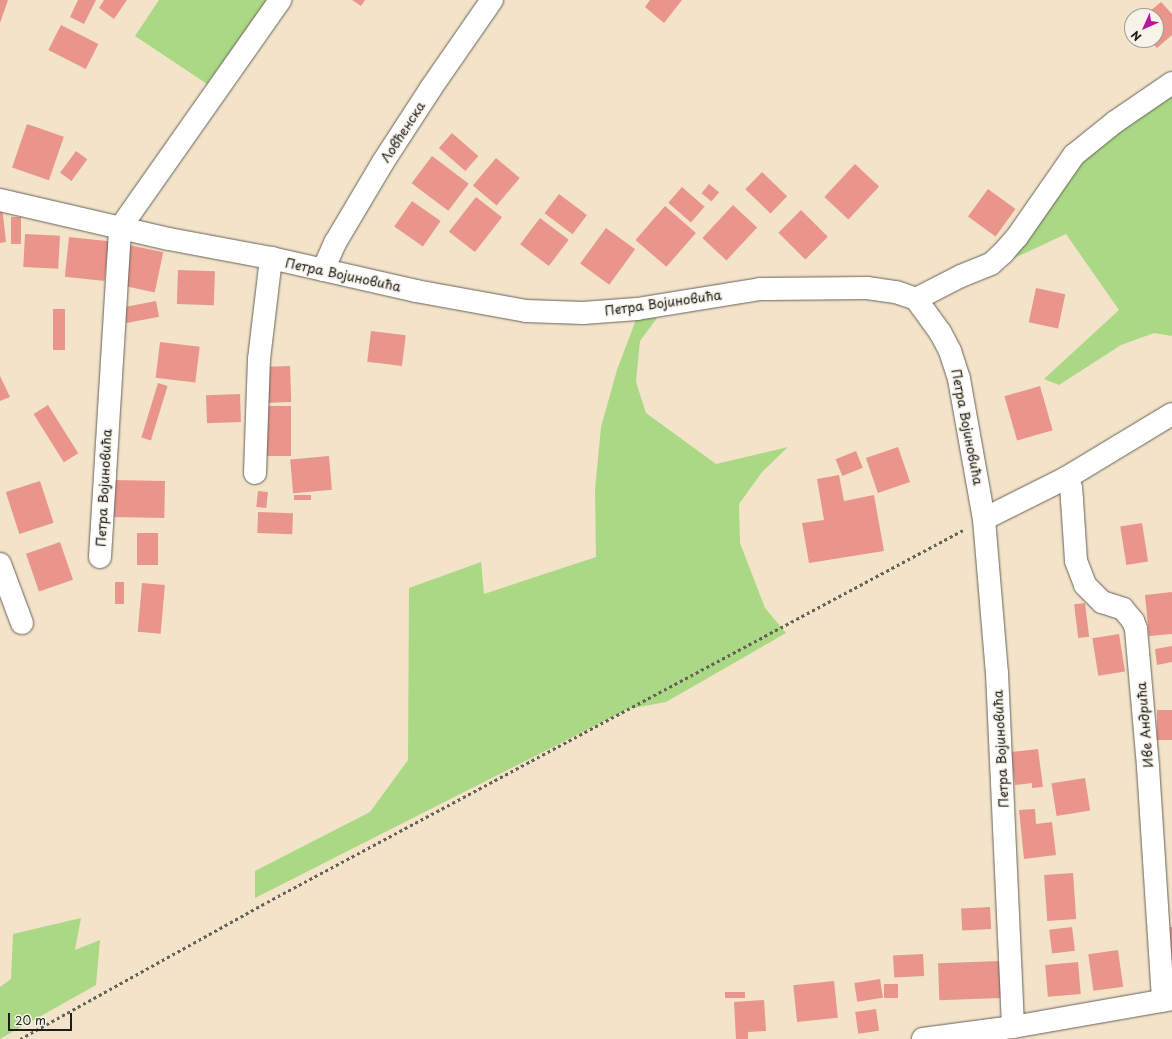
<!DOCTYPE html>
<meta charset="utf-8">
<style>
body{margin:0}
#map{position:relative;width:1172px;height:1039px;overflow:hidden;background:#f3e3c9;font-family:"Playpen Sans",sans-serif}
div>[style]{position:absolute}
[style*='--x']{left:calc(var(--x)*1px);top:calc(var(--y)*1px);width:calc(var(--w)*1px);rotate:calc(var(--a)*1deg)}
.green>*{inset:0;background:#aad885}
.building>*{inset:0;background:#e9958c;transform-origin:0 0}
.path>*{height:2.5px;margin-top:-1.25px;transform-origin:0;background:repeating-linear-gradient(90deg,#676259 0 3px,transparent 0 6px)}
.roads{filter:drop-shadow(0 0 1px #676259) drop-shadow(0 0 1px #676259)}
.minor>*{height:22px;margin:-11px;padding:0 11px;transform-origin:11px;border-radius:11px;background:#fff}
span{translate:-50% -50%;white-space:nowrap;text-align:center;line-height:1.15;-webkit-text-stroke:3px #f7f3e8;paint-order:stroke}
.street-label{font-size:13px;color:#1c1c1c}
.north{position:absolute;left:1124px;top:8px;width:40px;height:40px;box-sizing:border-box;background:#f7f3e8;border:1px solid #9f9d96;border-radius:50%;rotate:225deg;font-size:11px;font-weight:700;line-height:16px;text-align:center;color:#1c1c1c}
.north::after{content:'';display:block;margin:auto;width:14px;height:18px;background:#b5179e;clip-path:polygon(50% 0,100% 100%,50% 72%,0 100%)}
.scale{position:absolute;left:8px;top:1013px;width:64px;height:18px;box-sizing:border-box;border:2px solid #1c1c1c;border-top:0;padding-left:5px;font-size:12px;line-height:14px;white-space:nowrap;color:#1c1c1c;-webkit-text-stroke:3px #f7f3e8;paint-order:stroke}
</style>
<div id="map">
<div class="green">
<div style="clip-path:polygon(159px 0,267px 0,207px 84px,135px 36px)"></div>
<div style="clip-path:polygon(1172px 91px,1172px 336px,1154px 333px,1121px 345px,1059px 385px,1044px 379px,1119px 310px,1066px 234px,1008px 261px,1062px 182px,1098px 143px)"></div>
<div style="clip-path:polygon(637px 317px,657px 318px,640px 341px,636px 382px,646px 413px,716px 464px,788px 447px,762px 472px,739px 504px,740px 543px,765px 608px,786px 633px,666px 702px,628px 709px,255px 898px,255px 871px,370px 812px,408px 760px,409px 588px,481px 562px,484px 594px,596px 557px,595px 490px,601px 427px,617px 370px)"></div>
<div style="clip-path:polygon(81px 918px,75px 950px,100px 940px,96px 985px,0 1039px,0 987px,11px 979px,13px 934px)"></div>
</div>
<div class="building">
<div style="clip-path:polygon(0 0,8px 0,0 23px)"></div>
<div style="clip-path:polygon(78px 0,96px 0,84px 24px,70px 17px)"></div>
<div style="clip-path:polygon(104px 0,127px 0,114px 19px,99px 8px)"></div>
<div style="clip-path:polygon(352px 0,365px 0,361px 6px)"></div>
<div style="clip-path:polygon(650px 0,682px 0,664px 23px,645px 7px)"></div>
<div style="clip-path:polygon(1161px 2px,1172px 14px,1172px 35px,1157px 48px,1149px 40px,1156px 40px,1156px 16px,1144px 16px)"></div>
<div style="left:61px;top:25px;width:42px;height:28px;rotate:27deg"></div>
<div style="left:27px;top:124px;width:39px;height:46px;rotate:19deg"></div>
<div style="left:452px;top:133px;width:35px;height:20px;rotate:41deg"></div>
<div style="left:76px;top:151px;width:14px;height:27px;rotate:36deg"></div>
<div style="left:432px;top:156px;width:46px;height:34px;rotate:37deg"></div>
<div style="left:496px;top:158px;width:31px;height:36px;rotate:40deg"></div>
<div style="left:855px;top:164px;width:33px;height:45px;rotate:43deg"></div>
<div style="left:762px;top:172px;width:35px;height:24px;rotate:44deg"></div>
<div style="left:709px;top:184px;width:13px;height:12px;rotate:39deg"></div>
<div style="left:682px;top:187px;width:30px;height:21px;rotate:41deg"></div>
<div style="left:988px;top:189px;width:34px;height:34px;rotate:36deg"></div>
<div style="left:559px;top:194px;width:35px;height:24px;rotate:37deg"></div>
<div style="left:476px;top:197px;width:33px;height:44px;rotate:38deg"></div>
<div style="left:412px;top:201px;width:35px;height:31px;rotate:35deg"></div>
<div style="left:733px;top:205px;width:33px;height:45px;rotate:43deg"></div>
<div style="clip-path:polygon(2px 206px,6px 242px,0 243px,0 207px)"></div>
<div style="left:665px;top:206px;width:41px;height:45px;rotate:41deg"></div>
<div style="left:801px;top:210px;width:38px;height:32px;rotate:45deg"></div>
<div style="left:11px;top:217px;width:10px;height:27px"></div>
<div style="left:540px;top:218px;width:36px;height:33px;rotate:37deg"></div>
<div style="left:606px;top:228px;width:36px;height:44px;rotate:36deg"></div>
<div style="left:25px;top:234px;width:35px;height:33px;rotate:3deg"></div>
<div style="left:69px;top:237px;width:40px;height:40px;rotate:6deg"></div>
<div style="left:129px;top:245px;width:35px;height:41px;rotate:12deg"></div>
<div style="left:178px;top:270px;width:37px;height:34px;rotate:2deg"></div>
<div style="left:1036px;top:288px;width:30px;height:35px;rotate:12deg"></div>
<div style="left:156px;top:301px;width:16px;height:33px;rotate:79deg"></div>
<div style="left:53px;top:309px;width:12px;height:41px"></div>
<div style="left:371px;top:331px;width:35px;height:31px;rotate:7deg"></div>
<div style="left:160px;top:342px;width:40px;height:36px;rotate:7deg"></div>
<div style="left:290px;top:366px;width:36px;height:27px;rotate:88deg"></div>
<div style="clip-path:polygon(0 376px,10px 397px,0 401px)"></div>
<div style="left:158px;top:383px;width:10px;height:57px;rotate:17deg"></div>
<div style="left:1040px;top:386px;width:46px;height:37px;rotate:74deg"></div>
<div style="left:240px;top:394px;width:28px;height:34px;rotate:88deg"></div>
<div style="left:48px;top:405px;width:57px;height:17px;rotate:58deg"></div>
<div style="left:264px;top:406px;width:27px;height:50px"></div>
<div style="left:898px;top:447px;width:37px;height:34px;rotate:71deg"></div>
<div style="left:856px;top:451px;width:18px;height:22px;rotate:68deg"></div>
<div style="left:329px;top:456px;width:34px;height:39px;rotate:85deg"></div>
<div style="clip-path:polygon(839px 475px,844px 501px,874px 495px,884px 551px,809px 563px,802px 523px,824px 520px,817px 479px)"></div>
<div style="left:113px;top:480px;width:52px;height:37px;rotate:1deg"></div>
<div style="left:40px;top:481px;width:44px;height:36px;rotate:72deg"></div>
<div style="left:258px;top:491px;width:10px;height:16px;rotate:6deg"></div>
<div style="left:311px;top:495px;width:5px;height:17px;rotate:90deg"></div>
<div style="left:258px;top:512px;width:35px;height:21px;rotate:2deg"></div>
<div style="left:1142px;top:523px;width:39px;height:22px;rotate:81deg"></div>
<div style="left:137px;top:533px;width:21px;height:32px"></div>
<div style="left:60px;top:542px;width:40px;height:36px;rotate:71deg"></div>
<div style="left:115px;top:582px;width:9px;height:22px"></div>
<div style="left:142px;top:583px;width:23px;height:49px;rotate:5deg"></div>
<div style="clip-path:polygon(1172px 592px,1172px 634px,1149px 636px,1145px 595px)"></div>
<div style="left:1085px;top:603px;width:34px;height:11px;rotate:83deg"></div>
<div style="left:1119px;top:634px;width:38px;height:27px;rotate:81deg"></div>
<div style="clip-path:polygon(1172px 646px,1172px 662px,1157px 665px,1155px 649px)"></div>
<div style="left:1172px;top:710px;width:30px;height:15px;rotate:90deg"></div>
<div style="clip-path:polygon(1038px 749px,1043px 787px,1032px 788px,1032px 783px,1015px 785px,1011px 752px)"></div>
<div style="left:1085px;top:778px;width:33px;height:34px;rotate:81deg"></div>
<div style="clip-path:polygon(1035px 809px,1036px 824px,1052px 822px,1056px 855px,1024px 859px,1019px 810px)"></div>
<div style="left:1073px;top:873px;width:46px;height:29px;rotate:86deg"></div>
<div style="left:990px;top:907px;width:22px;height:29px;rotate:87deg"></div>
<div style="left:1072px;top:927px;width:24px;height:23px;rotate:83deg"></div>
<div style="clip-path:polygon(1172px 927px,1172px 963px,1165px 963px,1162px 928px)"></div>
<div style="left:1118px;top:950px;width:37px;height:30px;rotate:82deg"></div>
<div style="left:923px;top:954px;width:22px;height:30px;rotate:87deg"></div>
<div style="left:1000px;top:961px;width:37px;height:62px;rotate:88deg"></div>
<div style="left:1078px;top:962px;width:32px;height:33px;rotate:85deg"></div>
<div style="left:880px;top:979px;width:19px;height:26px;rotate:81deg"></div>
<div style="left:834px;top:981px;width:37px;height:41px;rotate:84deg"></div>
<div style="left:884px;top:984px;width:14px;height:14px"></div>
<div style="left:725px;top:992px;width:20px;height:6px"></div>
<div style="clip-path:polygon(764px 1000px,766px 1031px,748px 1032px,748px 1039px,736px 1039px,734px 1002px)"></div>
<div style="left:876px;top:1009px;width:22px;height:21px;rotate:82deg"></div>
</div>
<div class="path">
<div style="--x:20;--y:1039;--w:282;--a:-29"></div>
<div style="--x:267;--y:902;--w:789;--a:-28.12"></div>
</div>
<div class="roads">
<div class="minor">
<div style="--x:0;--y:200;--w:173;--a:13"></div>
<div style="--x:169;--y:239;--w:104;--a:10.6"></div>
<div style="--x:271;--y:258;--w:149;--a:12.8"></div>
<div style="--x:416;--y:291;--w:112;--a:10.3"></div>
<div style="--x:526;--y:311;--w:57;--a:2"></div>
<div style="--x:583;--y:313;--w:54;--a:-4.2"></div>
<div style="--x:637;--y:309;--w:125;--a:-9.2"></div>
<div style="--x:760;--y:289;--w:107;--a:-0.5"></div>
<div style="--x:867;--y:288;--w:29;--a:8"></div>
<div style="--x:896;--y:292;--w:21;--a:19"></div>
<div style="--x:916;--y:299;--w:41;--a:54"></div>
<div style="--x:940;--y:332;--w:21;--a:62"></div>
<div style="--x:950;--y:351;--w:29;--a:72"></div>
<div style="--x:959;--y:379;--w:142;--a:79.9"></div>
<div style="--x:984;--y:519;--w:155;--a:85.2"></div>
<div style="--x:997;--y:673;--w:354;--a:87.4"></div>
<div style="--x:323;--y:270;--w:30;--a:-66"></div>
<div style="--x:335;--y:243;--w:94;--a:-59.3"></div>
<div style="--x:383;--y:162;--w:88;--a:-57"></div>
<div style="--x:431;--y:88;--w:107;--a:-55.3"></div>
<div style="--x:916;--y:299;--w:51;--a:-27.1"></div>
<div style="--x:961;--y:276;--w:32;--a:-22"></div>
<div style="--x:991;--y:264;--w:16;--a:-43"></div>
<div style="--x:1003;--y:253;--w:21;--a:-49"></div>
<div style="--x:1017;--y:237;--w:100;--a:-55.2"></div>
<div style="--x:1074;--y:155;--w:53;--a:-38.8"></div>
<div style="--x:1115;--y:122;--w:69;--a:-34.4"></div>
<div style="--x:255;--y:473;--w:114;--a:-88"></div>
<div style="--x:259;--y:359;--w:102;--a:-83.2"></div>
<div style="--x:1066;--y:478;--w:11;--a:63"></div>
<div style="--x:1071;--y:488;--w:12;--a:85"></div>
<div style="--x:1072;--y:500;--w:61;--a:86.2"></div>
<div style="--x:1076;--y:561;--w:26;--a:69"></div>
<div style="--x:1085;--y:585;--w:24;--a:45"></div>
<div style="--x:1102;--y:602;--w:22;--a:18"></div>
<div style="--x:1123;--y:609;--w:16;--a:50"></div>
<div style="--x:1133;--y:621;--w:9;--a:69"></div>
<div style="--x:1136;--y:629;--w:139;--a:85"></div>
<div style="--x:1148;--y:767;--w:234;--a:86.3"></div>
<div style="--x:984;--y:519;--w:92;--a:-26.6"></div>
<div style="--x:1066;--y:478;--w:124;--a:-31.1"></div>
<div style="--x:100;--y:557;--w:330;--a:-86.5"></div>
<div style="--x:120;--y:228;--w:279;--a:-54.9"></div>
<div style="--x:0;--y:564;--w:63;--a:69.6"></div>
<div style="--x:923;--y:1039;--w:91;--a:-7.6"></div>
<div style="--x:1013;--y:1027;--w:161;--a:-10"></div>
</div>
</div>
<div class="street-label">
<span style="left:403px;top:132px;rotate:-57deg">Ловћенска</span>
<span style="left:343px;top:275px;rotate:12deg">Петра Војиновића</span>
<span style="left:663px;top:303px;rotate:-8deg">Петра Војиновића</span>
<span style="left:967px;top:427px;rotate:79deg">Петра Војиновића</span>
<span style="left:104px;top:488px;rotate:-87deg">Петра Војиновића</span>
<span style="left:1145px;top:725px;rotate:-95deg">Иве Андрића</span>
<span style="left:1001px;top:749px;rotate:-93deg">Петра Војиновића</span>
</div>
<div class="north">N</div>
<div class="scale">20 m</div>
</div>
